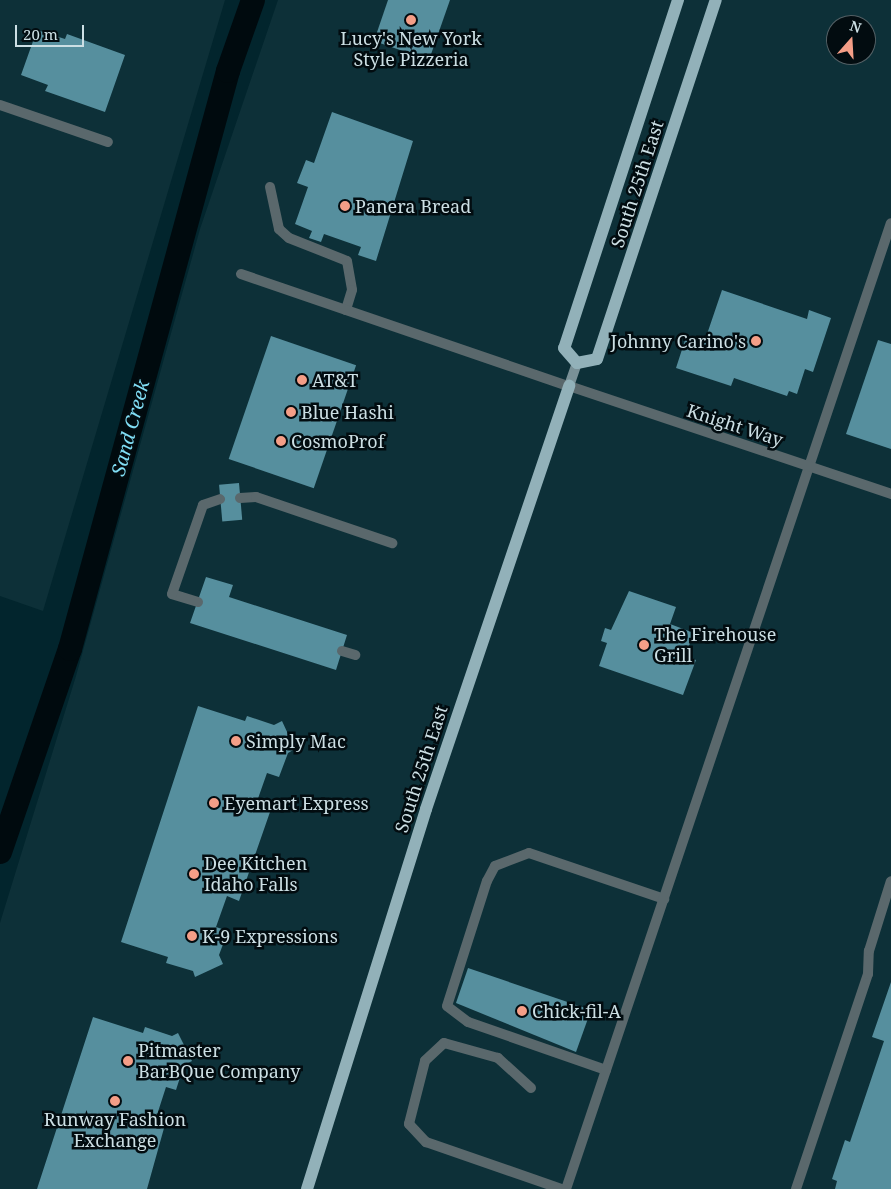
<!DOCTYPE html>
<style>
body{margin:0}
#map{position:relative;width:891px;height:1189px;overflow:hidden;background:#02252d;font-family:"Noto Serif",serif}
div>[style]{position:absolute}
[style*='--x']{left:calc(var(--x)*1px);top:calc(var(--y)*1px);width:calc(var(--w)*1px);rotate:calc(var(--a)*1deg)}
.built>*{inset:0;background:#0d3038}
.canal>*{height:24px;margin:-12px;padding:0 12px;transform-origin:12px;border-radius:12px;background:#000a0e}
.building>*{inset:0;background:#568f9e;transform-origin:0 0}
.service>*{height:10px;margin:-5px;padding:0 5px;transform-origin:5px;border-radius:5px;background:#5a686c}
.tertiary>*{height:10px;margin:-5px;padding:0 5px;transform-origin:5px;border-radius:5px;background:#5a686c}
.secondary>*{height:10px;margin:-5px;padding:0 5px;transform-origin:5px;border-radius:5px;background:#7a9197}
.primary>*{height:12px;margin:-6px;padding:0 6px;transform-origin:6px;border-radius:6px;background:#92b1b9}
.dots>*{width:14px;height:14px;translate:-50% -50%;box-sizing:border-box;border:2px solid #020c10;border-radius:50%}
span{translate:-50% -50%;white-space:nowrap;text-align:center;line-height:1.15;-webkit-text-stroke:5px #020c10;paint-order:stroke}
.poi-label{font-size:18px;color:#ccdfe4}
.left{translate:0 -50%;text-align:left}
.right{translate:-100% -50%;text-align:right}
.street-label{font-size:18px;color:#ccdfe4}
.water-label{font-size:19px;color:#81def5;font-style:italic}
.north{position:absolute;left:826px;top:15px;width:50px;height:50px;box-sizing:border-box;background:#020c10;border:1px solid #536065;border-radius:50%;rotate:19deg;font-size:14px;font-weight:700;line-height:20px;text-align:center;color:#ccdfe4}
.north::after{content:'';display:block;margin:auto;width:18px;height:22px;background:#f49e87;clip-path:polygon(50% 0,100% 100%,50% 72%,0 100%)}
.scale{position:absolute;left:15px;top:25px;width:69px;height:22px;box-sizing:border-box;border:2px solid #ccdfe4;border-top:0;padding-left:6px;font-size:15px;line-height:18px;white-space:nowrap;color:#ccdfe4;-webkit-text-stroke:4px #020c10;paint-order:stroke}
</style>
<div id="map">
<div class="built">
<div style="clip-path:polygon(0 0,225px 0,43px 611px,0 596px)"></div>
<div style="clip-path:polygon(evenodd,278px 0,891px 0,891px 1189px,0 1189px,0 923px,76px 676px,200px 229px,278px 0,836px 25px,866px 25px,866px 55px,836px 55px,836px 25px)"></div>
</div>
<div class="canal">
<div style="--x:0;--y:852;--w:215;--a:-71"></div>
<div style="--x:70;--y:649;--w:599;--a:-74.71"></div>
<div style="--x:228;--y:71;--w:75;--a:-70.6"></div>
</div>
<div class="building">
<div style="clip-path:polygon(388px 0,450px 0,429px 60px,374px 41px)"></div>
<div style="clip-path:polygon(37px 30px,65px 39px,67px 34px,125px 55px,105px 112px,45px 91px,48px 85px,21px 75px)"></div>
<div style="clip-path:polygon(332px 112px,413px 141px,376px 261px,358px 255px,361px 247px,324px 234px,321px 242px,309px 238px,312px 231px,295px 224px,308px 187px,297px 183px,306px 160px,314px 163px)"></div>
<div style="clip-path:polygon(722px 290px,807px 319px,809px 310px,831px 318px,813px 372px,805px 369px,797px 394px,789px 391px,787px 396px,734px 378px,731px 386px,676px 368px,686px 337px,704px 343px)"></div>
<div style="left:271px;top:336px;width:90px;height:130px;rotate:19deg"></div>
<div style="clip-path:polygon(878px 340px,891px 344px,891px 449px,846px 434px)"></div>
<div style="left:239px;top:483px;width:37px;height:20px;rotate:85deg"></div>
<div style="clip-path:polygon(206px 577px,233px 585px,229px 597px,347px 635px,336px 670px,190px 623px)"></div>
<div style="clip-path:polygon(629px 591px,676px 607px,670px 624px,694px 633px,685px 656px,696px 660px,683px 695px,599px 666px,607px 643px,601px 641px,605px 628px,611px 630px)"></div>
<div style="clip-path:polygon(198px 706px,245px 721px,247px 716px,274px 725px,282px 721px,295px 749px,288px 753px,279px 777px,267px 773px,255px 807px,270px 812px,239px 901px,227px 896px,216px 927px,228px 931px,219px 955px,223px 964px,195px 977px,193px 971px,166px 963px,168px 957px,121px 942px)"></div>
<div style="clip-path:polygon(468px 968px,591px 1010px,576px 1052px,456px 1003px)"></div>
<div style="clip-path:polygon(891px 982px,891px 1189px,835px 1189px,837px 1181px,832px 1179px,845px 1140px,850px 1142px,884px 1041px,872px 1037px)"></div>
<div style="clip-path:polygon(93px 1017px,143px 1033px,145px 1027px,172px 1036px,178px 1033px,192px 1061px,184px 1065px,176px 1090px,166px 1087px,156px 1118px,166px 1121px,147px 1189px,37px 1189px)"></div>
</div>
<div class="service">
<div style="--x:0;--y:105;--w:114;--a:18.9"></div>
<div style="--x:270;--y:187;--w:43;--a:77.9"></div>
<div style="--x:279;--y:229;--w:13;--a:42"></div>
<div style="--x:289;--y:238;--w:62;--a:21.6"></div>
<div style="--x:347;--y:261;--w:29;--a:80"></div>
<div style="--x:352;--y:290;--w:21;--a:107"></div>
<div style="--x:241;--y:274;--w:347;--a:18.9"></div>
<div style="--x:240;--y:498;--w:16;--a:-4"></div>
<div style="--x:256;--y:497;--w:144;--a:18.7"></div>
<div style="--x:198;--y:602;--w:27;--a:-163"></div>
<div style="--x:172;--y:594;--w:94;--a:-70.8"></div>
<div style="--x:203;--y:505;--w:18;--a:-19"></div>
<div style="--x:342;--y:651;--w:14;--a:17"></div>
<div style="--x:606;--y:1070;--w:146;--a:-160.8"></div>
<div style="--x:468;--y:1022;--w:26;--a:-143"></div>
<div style="--x:447;--y:1006;--w:131;--a:-72.3"></div>
<div style="--x:487;--y:881;--w:17;--a:-62"></div>
<div style="--x:495;--y:866;--w:36;--a:-21"></div>
<div style="--x:529;--y:853;--w:143;--a:18.8"></div>
<div style="--x:531;--y:1088;--w:45;--a:-137.7"></div>
<div style="--x:498;--y:1058;--w:56;--a:-164.5"></div>
<div style="--x:444;--y:1043;--w:26;--a:137"></div>
<div style="--x:425;--y:1061;--w:65;--a:104.3"></div>
<div style="--x:409;--y:1124;--w:25;--a:47"></div>
<div style="--x:426;--y:1142;--w:144;--a:19.1"></div>
<div style="--x:566;--y:1189;--w:1019;--a:-71.41"></div>
<div style="--x:796;--y:1189;--w:227;--a:-71.5"></div>
<div style="--x:868;--y:974;--w:23;--a:-88"></div>
<div style="--x:869;--y:951;--w:73;--a:-72.6"></div>
</div>
<div class="tertiary">
<div style="--x:569;--y:386;--w:340;--a:18.5"></div>
</div>
<div class="secondary">
<div style="--x:569;--y:386;--w:24;--a:-71"></div>
</div>
<div class="primary">
<div style="--x:678;--y:0;--w:366;--a:108.1"></div>
<div style="--x:564;--y:348;--w:20;--a:49"></div>
<div style="--x:577;--y:363;--w:20;--a:-11"></div>
<div style="--x:597;--y:359;--w:378;--a:-71.7"></div>
<div style="--x:307;--y:1189;--w:398;--a:-72.6"></div>
<div style="--x:426;--y:809;--w:447;--a:-71.3"></div>
</div>
<div class="dots">
<div style="left:411px;top:20px;background:#f49e87"></div>
<div style="left:345px;top:206px;background:#f49e87"></div>
<div style="left:756px;top:341px;background:#f49e87"></div>
<div style="left:302px;top:380px;background:#f49e87"></div>
<div style="left:291px;top:412px;background:#f49e87"></div>
<div style="left:281px;top:441px;background:#f49e87"></div>
<div style="left:644px;top:645px;background:#f49e87"></div>
<div style="left:236px;top:741px;background:#f49e87"></div>
<div style="left:214px;top:803px;background:#f49e87"></div>
<div style="left:194px;top:874px;background:#f49e87"></div>
<div style="left:192px;top:936px;background:#f49e87"></div>
<div style="left:522px;top:1011px;background:#f49e87"></div>
<div style="left:128px;top:1061px;background:#f49e87"></div>
<div style="left:115px;top:1101px;background:#f49e87"></div>
</div>
<div class="poi-label">
<span style="left:411px;top:49px">Lucy's New York<br>Style Pizzeria</span>
<span class="left" style="left:355px;top:206px">Panera Bread</span>
<span class="right" style="left:746px;top:341px">Johnny Carino's</span>
<span class="left" style="left:312px;top:380px">AT&amp;T</span>
<span class="left" style="left:301px;top:412px">Blue Hashi</span>
<span class="left" style="left:291px;top:441px">CosmoProf</span>
<span class="left" style="left:654px;top:645px">The Firehouse<br>Grill</span>
<span class="left" style="left:246px;top:741px">Simply Mac</span>
<span class="left" style="left:224px;top:803px">Eyemart Express</span>
<span class="left" style="left:204px;top:874px">Dee Kitchen<br>Idaho Falls</span>
<span class="left" style="left:202px;top:936px">K-9 Expressions</span>
<span class="left" style="left:532px;top:1011px">Chick-fil-A</span>
<span class="left" style="left:138px;top:1061px">Pitmaster<br>BarBQue Company</span>
<span style="left:115px;top:1130px">Runway Fashion<br>Exchange</span>
</div>
<div class="street-label">
<span style="left:637px;top:184px;rotate:-72deg">South 25th East</span>
<span style="left:735px;top:425px;rotate:18deg">Knight Way</span>
<span style="left:421px;top:769px;rotate:-72deg">South 25th East</span>
</div>
<div class="water-label">
<span style="left:131px;top:428px;rotate:-75deg">Sand Creek</span>
</div>
<div class="north">N</div>
<div class="scale">20 m</div>
</div>
